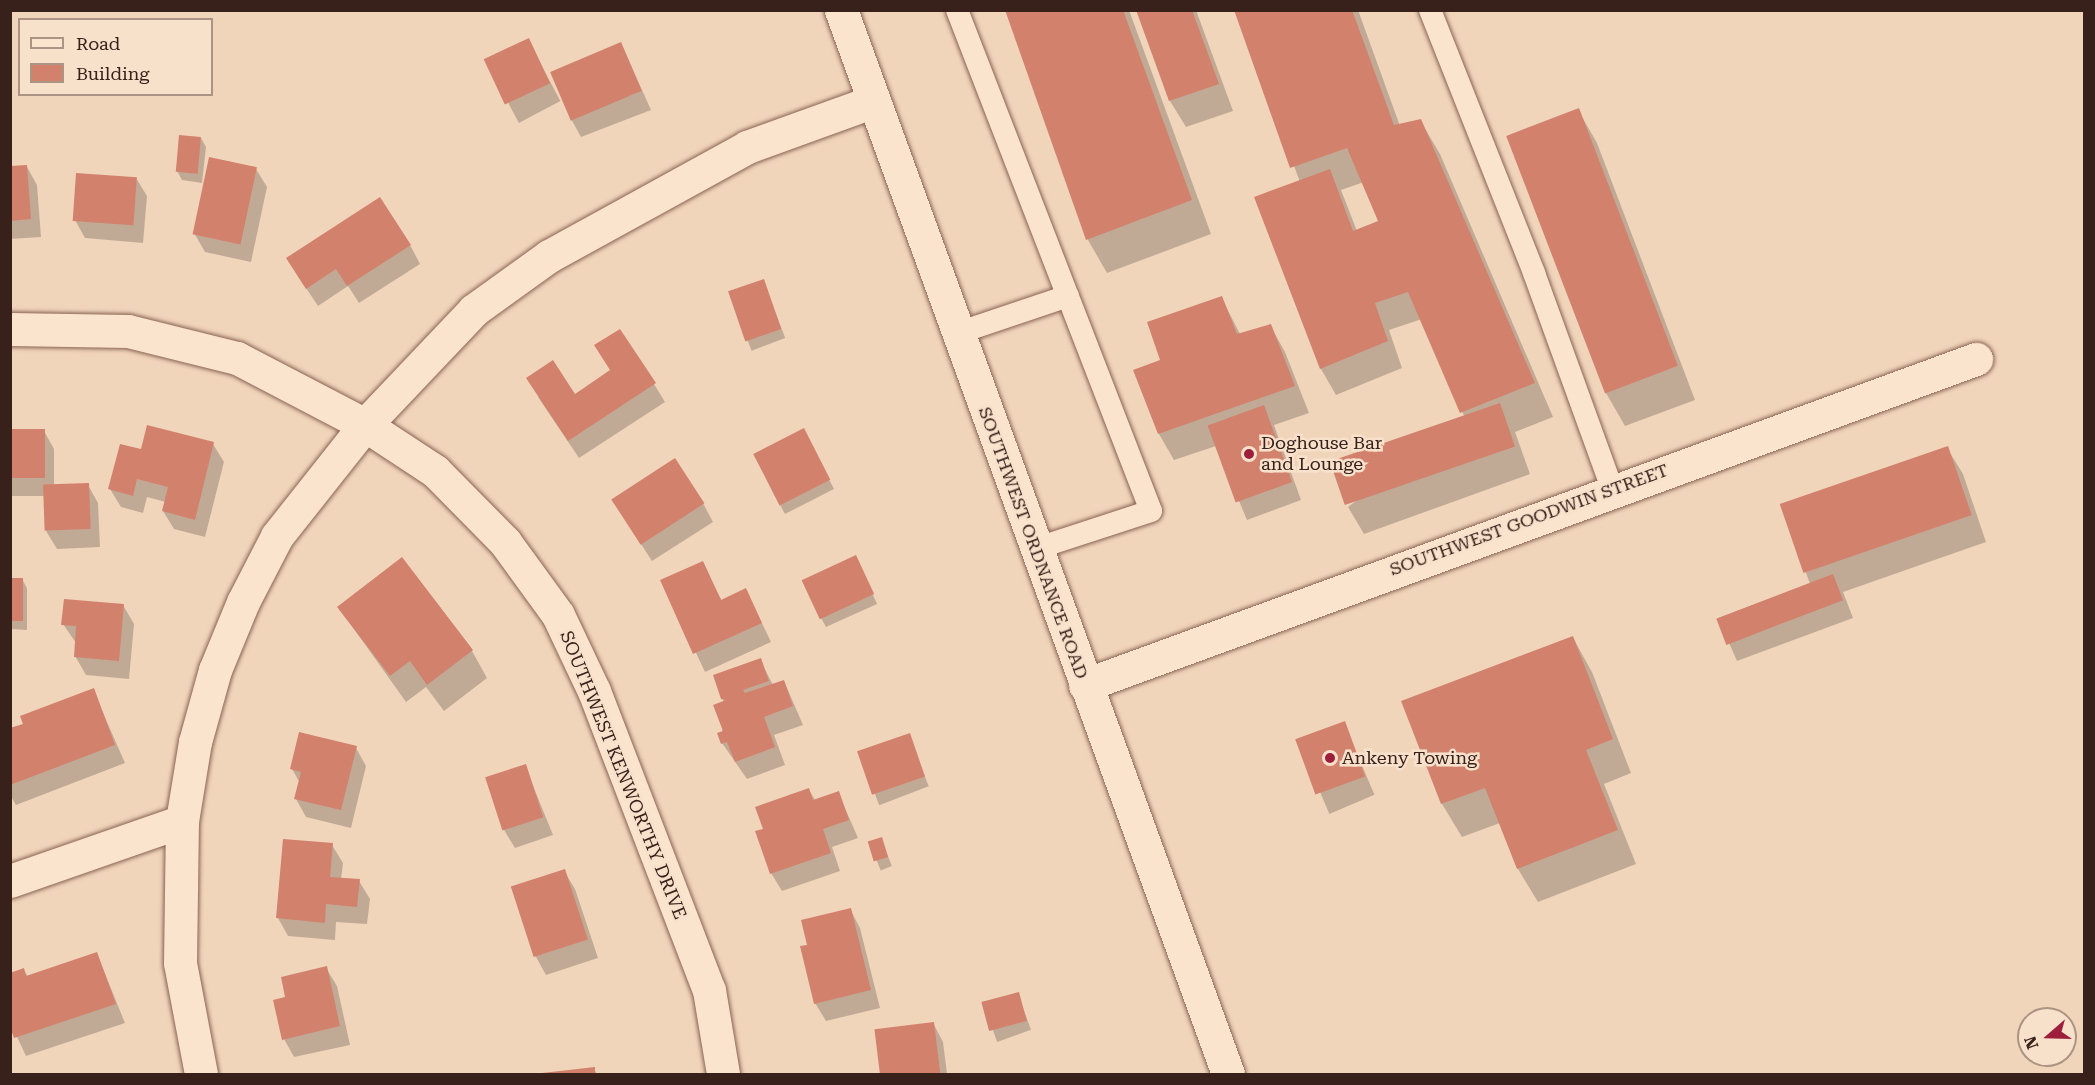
<!DOCTYPE html>
<style>
body{margin:0}
#map{position:relative;width:2095px;height:1085px;overflow:hidden;background:#f1d5bb;font-family:"Roboto Serif",serif}
div>[style]{position:absolute}
[style*='--x']{left:calc(var(--x)*1px);top:calc(var(--y)*1px);width:calc(var(--w)*1px);rotate:calc(var(--a)*1deg)}
.shadow>*{inset:0;background:#0003;transform-origin:0 0}
.building>*{inset:0;background:#d2816d;transform-origin:0 0}
.roads{filter:drop-shadow(0 0 2px #896454) drop-shadow(0 0 2px #896454)}
.lane>*{height:22px;margin:-11px;padding:0 11px;transform-origin:11px;border-radius:11px;background:#fbe4ce}
.street>*{height:33px;margin:-16.5px;padding:0 16.5px;transform-origin:16.5px;border-radius:16.5px;background:#fbe4ce}
.secondary>*{height:33px;margin:-16.5px;padding:0 16.5px;transform-origin:16.5px;border-radius:16.5px;background:#fbe4ce}
.dots>*{width:16px;height:16px;translate:-50% -50%;box-sizing:border-box;border:3px solid #f8e1cb;border-radius:50%}
span{translate:-50% -50%;white-space:nowrap;text-align:center;line-height:1.15;-webkit-text-stroke:5px #f8e1cb;paint-order:stroke}
.poi-label{font-size:18px;color:#37211a}
.left{translate:0 -50%;text-align:left}
.street-label{font-size:18px;color:#37211a}
.frame{position:absolute;inset:0;border:12px solid #37211a;pointer-events:none}
.legend{position:absolute;left:18px;top:18px;width:195px;height:78px;box-sizing:border-box;background:#f8e1cb;border:2px solid #ab9484;margin:0;padding:8px 10px;list-style:none;font-size:18px;color:#37211a}
.legend li{display:flex;align-items:center;gap:12px;height:30px}
.legend b{width:30px;border:2px solid #ab9484}
.north{position:absolute;left:2017px;top:1007px;width:60px;height:60px;box-sizing:border-box;background:#f8e1cb;border:2px solid #ab9484;border-radius:50%;rotate:250deg;font-size:16px;font-weight:700;line-height:24px;text-align:center;color:#37211a}
.north::after{content:'';display:block;margin:auto;width:21px;height:27px;background:#9d1f3c;clip-path:polygon(50% 0,100% 100%,50% 72%,0 100%)}
</style>
<div id="map">
<div class="shadow">
<div style="clip-path:polygon(1007px 10px,1129px 10px,1211px 234px,1107px 273px,1088px 240px)"></div>
<div style="clip-path:polygon(1138px 10px,1196px 10px,1233px 111px,1186px 127px,1170px 101px)"></div>
<div style="clip-path:polygon(evenodd,1236px 10px,1358px 10px,1400px 126px,1420px 120px,1440px 154px,1553px 417px,1515px 432px,1530px 474px,1364px 534px,1348px 507px,1465px 418px,1422px 319px,1389px 330px,1402px 368px,1336px 395px,1321px 369px,1300px 182px,1236px 10px,1364px 182px,1382px 231px,1357px 231px,1341px 190px,1364px 182px)"></div>
<div style="left:528px;top:40px;width:69px;height:47px;rotate:62deg"></div>
<div style="clip-path:polygon(621px 43px,651px 110px,581px 137px,571px 119px)"></div>
<div style="clip-path:polygon(1578px 110px,1597px 143px,1695px 400px,1625px 426px,1606px 393px,1508px 136px)"></div>
<div style="clip-path:polygon(201px 138px,206px 147px,202px 183px,182px 180px,177px 171px)"></div>
<div style="clip-path:polygon(27px 167px,37px 185px,41px 237px,10px 239px,10px 168px)"></div>
<div style="clip-path:polygon(256px 169px,267px 187px,251px 262px,205px 252px,194px 233px)"></div>
<div style="clip-path:polygon(136px 178px,147px 196px,143px 243px,85px 238px,75px 220px)"></div>
<div style="clip-path:polygon(410px 245px,420px 264px,359px 303px,348px 286px,318px 306px,298px 276px)"></div>
<div style="left:763px;top:280px;width:62px;height:36px;rotate:69deg"></div>
<div style="clip-path:polygon(1221px 297px,1240px 334px,1270px 325px,1285px 352px,1309px 413px,1274px 425px,1301px 500px,1247px 520px,1216px 446px,1174px 460px,1159px 434px,1135px 370px,1162px 361px)"></div>
<div style="clip-path:polygon(654px 384px,665px 402px,579px 458px,538px 397px,575px 396px)"></div>
<div style="clip-path:polygon(10px 431px,44px 431px,54px 449px,54px 486px,88px 485px,98px 503px,100px 547px,57px 549px,46px 531px,45px 496px,10px 496px)"></div>
<div style="clip-path:polygon(808px 439px,834px 489px,785px 514px,780px 505px)"></div>
<div style="clip-path:polygon(213px 444px,224px 462px,205px 537px,174px 529px,163px 511px,166px 502px,147px 497px,143px 513px,121px 507px,110px 489px,142px 451px)"></div>
<div style="clip-path:polygon(1947px 448px,1963px 474px,1986px 542px,1843px 592px,1853px 618px,1737px 661px,1718px 618px,1810px 584px,1782px 506px)"></div>
<div style="clip-path:polygon(703px 503px,713px 522px,652px 561px,624px 518px)"></div>
<div style="clip-path:polygon(702px 563px,722px 601px,746px 590px,771px 642px,705px 672px,662px 581px)"></div>
<div style="clip-path:polygon(860px 565px,877px 604px,826px 627px,821px 618px)"></div>
<div style="clip-path:polygon(10px 579px,22px 579px,27px 588px,27px 630px,10px 629px)"></div>
<div style="clip-path:polygon(123px 605px,134px 624px,129px 679px,86px 675px,75px 656px,76px 643px,63px 624px)"></div>
<div style="clip-path:polygon(339px 608px,472px 651px,487px 678px,444px 711px,426px 687px,406px 702px)"></div>
<div style="clip-path:polygon(1573px 638px,1592px 672px,1631px 773px,1604px 784px,1636px 864px,1538px 902px,1518px 869px,1500px 823px,1462px 837px,1442px 804px,1403px 702px)"></div>
<div style="clip-path:polygon(760px 660px,773px 685px,784px 681px,803px 725px,774px 735px,785px 765px,747px 779px,722px 743px,723px 699px)"></div>
<div style="clip-path:polygon(93px 690px,125px 763px,16px 805px,10px 795px,10px 723px,13px 729px)"></div>
<div style="left:1344px;top:723px;width:78px;height:49px;rotate:67deg"></div>
<div style="left:909px;top:735px;width:55px;height:53px;rotate:69deg"></div>
<div style="clip-path:polygon(356px 748px,366px 766px,351px 828px,306px 817px,296px 799px,300px 783px,292px 769px)"></div>
<div style="clip-path:polygon(525px 766px,553px 835px,515px 848px,504px 830px)"></div>
<div style="clip-path:polygon(809px 790px,815px 800px,838px 792px,858px 838px,832px 847px,840px 871px,782px 891px,771px 873px,765px 830px)"></div>
<div style="left:881px;top:839px;width:29px;height:12px;rotate:68deg"></div>
<div style="clip-path:polygon(332px 845px,343px 863px,341px 879px,359px 881px,370px 899px,367px 924px,336px 922px,335px 940px,288px 936px,278px 918px)"></div>
<div style="clip-path:polygon(564px 871px,575px 889px,598px 958px,546px 975px,536px 957px,513px 888px)"></div>
<div style="clip-path:polygon(850px 909px,860px 928px,880px 1008px,826px 1021px,815px 1003px)"></div>
<div style="clip-path:polygon(97px 954px,125px 1023px,26px 1056px,10px 1022px,24px 970px,28px 977px)"></div>
<div style="clip-path:polygon(326px 968px,337px 986px,350px 1045px,294px 1057px,284px 1039px,287px 998px)"></div>
<div style="left:1018px;top:994px;width:38px;height:36px;rotate:70deg"></div>
<div style="clip-path:polygon(933px 1023px,943px 1042px,947px 1074px,881px 1074px,875px 1030px)"></div>
<div style="clip-path:polygon(594px 1069px,597px 1074px,542px 1074px)"></div>
</div>
<div class="building">
<div style="clip-path:polygon(1005px 10px,1123px 10px,1192px 200px,1086px 240px)"></div>
<div style="clip-path:polygon(1136px 10px,1192px 10px,1219px 84px,1169px 101px)"></div>
<div style="clip-path:polygon(1234px 10px,1352px 10px,1394px 125px,1421px 119px,1535px 383px,1460px 413px,1408px 292px,1375px 303px,1388px 341px,1320px 369px,1254px 197px,1330px 169px,1353px 231px,1378px 221px,1347px 148px,1290px 168px)"></div>
<div style="left:529px;top:38px;width:50px;height:50px;rotate:65deg"></div>
<div style="left:621px;top:42px;width:53px;height:77px;rotate:67deg"></div>
<div style="left:1579px;top:108px;width:276px;height:78px;rotate:69deg"></div>
<div style="left:179px;top:135px;width:22px;height:37px;rotate:5deg"></div>
<div style="left:209px;top:157px;width:49px;height:79px;rotate:12deg"></div>
<div style="clip-path:polygon(27px 165px,31px 219px,10px 221px,10px 166px)"></div>
<div style="left:76px;top:173px;width:61px;height:48px;rotate:4deg"></div>
<div style="clip-path:polygon(380px 197px,411px 245px,347px 286px,336px 269px,306px 289px,286px 258px)"></div>
<div style="left:764px;top:279px;width:53px;height:38px;rotate:71deg"></div>
<div style="clip-path:polygon(1222px 296px,1237px 334px,1271px 324px,1295px 386px,1158px 434px,1133px 370px,1160px 360px,1147px 322px)"></div>
<div style="clip-path:polygon(620px 329px,656px 383px,568px 441px,526px 378px,553px 360px,575px 394px,610px 370px,594px 345px)"></div>
<div style="left:1500px;top:403px;width:46px;height:180px;rotate:71deg"></div>
<div style="left:1264px;top:405px;width:82px;height:60px;rotate:70deg"></div>
<div style="clip-path:polygon(147px 425px,214px 442px,195px 520px,162px 511px,168px 487px,137px 479px,133px 496px,108px 489px,120px 444px,141px 449px)"></div>
<div style="left:804px;top:428px;width:58px;height:57px;rotate:63deg"></div>
<div style="left:10px;top:429px;width:35px;height:49px"></div>
<div style="left:1948px;top:446px;width:73px;height:178px;rotate:71deg"></div>
<div style="left:675px;top:458px;width:54px;height:76px;rotate:57deg"></div>
<div style="left:89px;top:483px;width:46px;height:46px;rotate:88deg"></div>
<div style="left:856px;top:555px;width:43px;height:60px;rotate:65deg"></div>
<div style="clip-path:polygon(402px 557px,473px 650px,427px 685px,410px 661px,390px 676px,337px 607px)"></div>
<div style="clip-path:polygon(703px 561px,721px 600px,746px 588px,762px 623px,693px 654px,660px 580px)"></div>
<div style="left:1833px;top:574px;width:28px;height:125px;rotate:69deg"></div>
<div style="left:10px;top:578px;width:13px;height:43px"></div>
<div style="clip-path:polygon(64px 599px,124px 604px,119px 661px,74px 657px,76px 626px,61px 625px)"></div>
<div style="clip-path:polygon(1573px 636px,1613px 739px,1586px 750px,1618px 830px,1517px 869px,1485px 788px,1441px 804px,1401px 701px)"></div>
<div style="clip-path:polygon(761px 658px,769px 681px,743px 690px,745px 693px,784px 680px,793px 706px,764px 717px,775px 747px,735px 762px,727px 742px,721px 744px,717px 733px,723px 731px,713px 705px,726px 700px,721px 699px,713px 675px)"></div>
<div style="clip-path:polygon(94px 688px,115px 745px,10px 785px,10px 728px,23px 724px,20px 716px)"></div>
<div style="left:1345px;top:721px;width:59px;height:53px;rotate:70deg"></div>
<div style="clip-path:polygon(299px 732px,357px 746px,341px 810px,294px 799px,301px 772px,290px 769px)"></div>
<div style="left:910px;top:733px;width:46px;height:56px;rotate:71deg"></div>
<div style="left:526px;top:764px;width:56px;height:43px;rotate:72deg"></div>
<div style="clip-path:polygon(809px 788px,813px 800px,839px 791px,849px 820px,823px 829px,831px 853px,770px 874px,755px 831px,763px 829px,755px 807px)"></div>
<div style="left:882px;top:837px;width:21px;height:15px;rotate:73deg"></div>
<div style="clip-path:polygon(283px 839px,333px 843px,330px 877px,360px 879px,357px 907px,326px 904px,325px 923px,276px 918px)"></div>
<div style="left:565px;top:869px;width:74px;height:57px;rotate:72deg"></div>
<div style="clip-path:polygon(851px 908px,871px 990px,814px 1004px,800px 946px,807px 945px,801px 920px)"></div>
<div style="clip-path:polygon(97px 952px,116px 1004px,14px 1038px,10px 1027px,10px 973px,24px 968px,26px 976px)"></div>
<div style="clip-path:polygon(327px 966px,340px 1026px,282px 1040px,273px 1000px,285px 997px,281px 977px)"></div>
<div style="left:1019px;top:992px;width:30px;height:39px;rotate:75deg"></div>
<div style="left:934px;top:1022px;width:52px;height:60px;rotate:83deg"></div>
<div style="clip-path:polygon(595px 1067px,595px 1074px,542px 1074px,542px 1073px)"></div>
</div>
<div class="roads">
<div class="lane">
<div style="--x:957;--y:10;--w:537;--a:68.83"></div>
<div style="--x:1151;--y:511;--w:122;--a:161.9"></div>
<div style="--x:1430;--y:10;--w:283;--a:68.4"></div>
<div style="--x:1534;--y:273;--w:230;--a:70.1"></div>
<div style="--x:958;--y:333;--w:116;--a:-18.6"></div>
</div>
<div class="street">
<div style="--x:10;--y:329;--w:118;--a:1"></div>
<div style="--x:128;--y:331;--w:112;--a:13.9"></div>
<div style="--x:237;--y:358;--w:144;--a:27.6"></div>
<div style="--x:365;--y:425;--w:84;--a:33.3"></div>
<div style="--x:435;--y:471;--w:100;--a:45.4"></div>
<div style="--x:505;--y:542;--w:90;--a:54"></div>
<div style="--x:558;--y:615;--w:84;--a:64.7"></div>
<div style="--x:594;--y:691;--w:320;--a:69"></div>
<div style="--x:709;--y:990;--w:85;--a:80.5"></div>
<div style="--x:1085;--y:685;--w:949;--a:-20.1"></div>
<div style="--x:10;--y:881;--w:182;--a:-19.2"></div>
<div style="--x:201;--y:1074;--w:113;--a:-100.7"></div>
<div style="--x:180;--y:963;--w:142;--a:-89.2"></div>
<div style="--x:182;--y:821;--w:80;--a:-80.7"></div>
<div style="--x:195;--y:742;--w:75;--a:-74.5"></div>
<div style="--x:215;--y:670;--w:74;--a:-67.6"></div>
<div style="--x:243;--y:602;--w:74;--a:-62.7"></div>
<div style="--x:277;--y:536;--w:142;--a:-51.6"></div>
<div style="--x:365;--y:425;--w:158;--a:-46.5"></div>
<div style="--x:474;--y:310;--w:92;--a:-35.8"></div>
<div style="--x:549;--y:256;--w:226;--a:-28.8"></div>
<div style="--x:747;--y:147;--w:135;--a:-19.9"></div>
</div>
<div class="secondary">
<div style="--x:841;--y:10;--w:1132;--a:70.01"></div>
</div>
</div>
<div class="dots">
<div style="left:1249px;top:454px;background:#9d1f3c"></div>
<div style="left:1330px;top:758px;background:#9d1f3c"></div>
</div>
<div class="poi-label">
<span class="left" style="left:1261px;top:454px">Doghouse Bar<br>and Lounge</span>
<span class="left" style="left:1342px;top:758px">Ankeny Towing</span>
</div>
<div class="street-label">
<span style="left:1529px;top:520px;rotate:-20deg">SOUTHWEST GOODWIN STREET</span>
<span style="left:1033px;top:543px;rotate:70deg">SOUTHWEST ORDNANCE ROAD</span>
<span style="left:623px;top:775px;rotate:68deg">SOUTHWEST KENWORTHY DRIVE</span>
</div>
<div class="frame"></div>
<ul class="legend">
<li><b style="height:8px;background:#fbe4ce"></b>Road</li>
<li><b style="height:16px;background:#d2816d"></b>Building</li>
</ul>
<div class="north">N</div>
</div>
